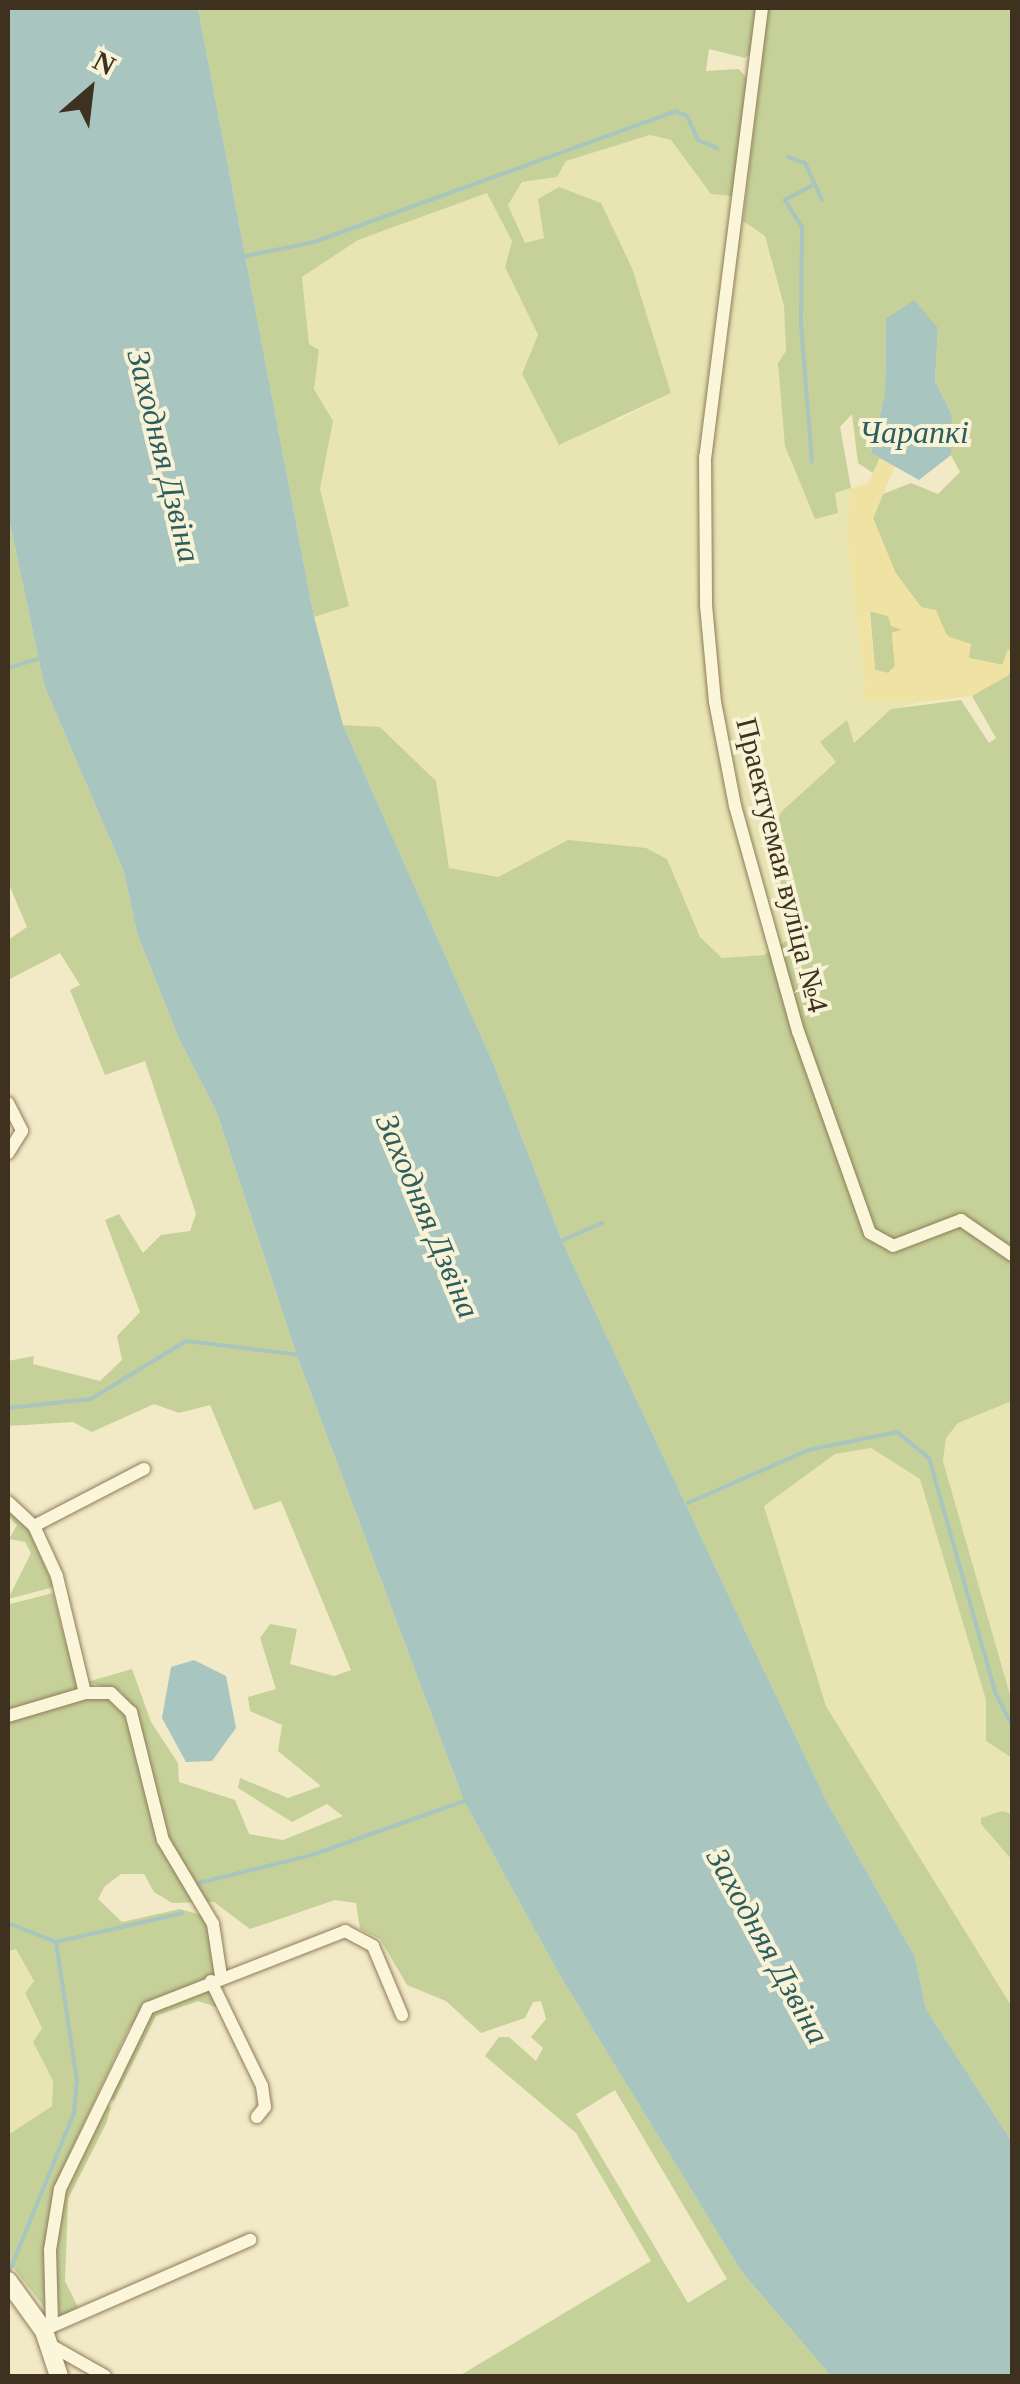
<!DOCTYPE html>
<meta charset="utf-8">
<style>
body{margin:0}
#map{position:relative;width:1020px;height:2384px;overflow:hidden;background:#f2e9c6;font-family:"Times New Roman",serif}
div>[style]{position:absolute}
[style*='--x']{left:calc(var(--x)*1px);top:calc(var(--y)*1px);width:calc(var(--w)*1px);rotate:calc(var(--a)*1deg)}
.farmland>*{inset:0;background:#e8e5b3}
.green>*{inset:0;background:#c5d198}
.sand>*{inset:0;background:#efe2a2}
.water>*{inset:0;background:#a8c5bf}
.stream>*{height:4px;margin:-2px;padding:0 2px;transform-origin:2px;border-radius:2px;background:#a8c5bf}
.roads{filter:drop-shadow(0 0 2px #8f7b5a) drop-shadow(0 0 2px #8f7b5a)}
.street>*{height:12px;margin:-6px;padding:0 6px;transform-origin:6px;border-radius:6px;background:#fbf5da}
.secondary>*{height:18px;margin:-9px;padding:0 9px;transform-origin:9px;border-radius:9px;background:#fbf5da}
span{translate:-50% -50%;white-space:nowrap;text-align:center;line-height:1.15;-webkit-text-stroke:8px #f8f2d6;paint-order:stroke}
.street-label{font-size:30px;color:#3e311f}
.water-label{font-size:32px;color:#2d5d5f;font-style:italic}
.frame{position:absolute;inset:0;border:10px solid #3e311f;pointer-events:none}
.north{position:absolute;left:40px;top:40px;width:100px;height:100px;-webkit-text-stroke:8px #f8f2d6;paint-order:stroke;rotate:28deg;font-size:28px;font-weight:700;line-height:40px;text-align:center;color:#3e311f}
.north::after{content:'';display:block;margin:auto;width:35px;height:45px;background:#3e311f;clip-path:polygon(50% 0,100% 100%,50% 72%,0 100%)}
</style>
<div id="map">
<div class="farmland">
<div style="clip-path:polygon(650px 135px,671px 140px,711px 194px,733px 196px,743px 221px,765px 236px,784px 306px,786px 351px,834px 493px,851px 488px,865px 687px,860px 694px,866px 701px,922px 702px,891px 710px,853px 743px,846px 721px,820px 742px,837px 761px,781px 812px,764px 852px,794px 936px,764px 955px,722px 958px,700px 937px,667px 860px,568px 840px,498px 877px,449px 868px,436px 781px,380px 727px,343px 725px,314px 617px,349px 606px,320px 489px,333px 421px,314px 389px,319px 350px,309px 344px,302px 277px,358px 240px,486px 193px,494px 196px,512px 241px,505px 267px,538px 336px,617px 421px,671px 393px,544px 238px,525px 244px,508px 205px,522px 182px,557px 177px,566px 161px)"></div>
<div style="clip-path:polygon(1012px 1401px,1012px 1702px,943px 1461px,946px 1438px,958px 1423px)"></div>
<div style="clip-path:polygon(871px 1448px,920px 1479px,928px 1493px,986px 1700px,986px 1740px,1012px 1758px,1012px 2007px,826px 1706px,764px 1506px,835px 1454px)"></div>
<div style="clip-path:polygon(16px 1949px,34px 1981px,25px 1993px,42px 2028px,33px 2042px,53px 2081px,52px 2106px,8px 2135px,8px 1951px)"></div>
</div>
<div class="green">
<div style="clip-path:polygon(198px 8px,756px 8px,751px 53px,745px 58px,709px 49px,706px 71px,739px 69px,750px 82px,733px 196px,711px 194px,671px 140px,650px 135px,566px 161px,557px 177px,522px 182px,508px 205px,525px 243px,544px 238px,538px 199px,559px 187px,601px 203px,632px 268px,671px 393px,559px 445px,522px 374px,538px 335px,505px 267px,512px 241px,487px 193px,358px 240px,302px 277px,309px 344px,319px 350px,314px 389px,333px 421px,320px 489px,349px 606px,314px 617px)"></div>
<div style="clip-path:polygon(768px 8px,1012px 8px,1012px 653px,1003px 665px,969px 658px,921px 607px,895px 572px,873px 518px,883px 494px,911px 483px,938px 494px,960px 472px,951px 455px,952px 415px,935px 381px,938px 328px,886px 319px,885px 393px,871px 452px,880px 458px,873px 473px,858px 463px,852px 414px,840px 427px,851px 488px,835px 493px,838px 513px,815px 519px,785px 446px,778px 363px,786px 351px,784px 306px,765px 236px,743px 221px)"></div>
<div style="clip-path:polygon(evenodd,8px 514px,44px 685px,124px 872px,137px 933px,178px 1037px,217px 1113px,297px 1356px,464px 1801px,559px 1974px,741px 2271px,831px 2376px,459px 2376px,651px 2261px,576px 2133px,485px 2056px,499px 2037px,509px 2037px,536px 2061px,543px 2048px,531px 2037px,546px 2019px,541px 2001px,533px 2002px,525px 2018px,481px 2033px,446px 2001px,407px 1985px,380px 1939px,360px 1929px,356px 1903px,335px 1900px,250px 1929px,214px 1902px,172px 1903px,154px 1892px,144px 1874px,121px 1874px,105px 1886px,98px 1899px,122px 1922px,180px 1909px,201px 1915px,209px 1924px,215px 1974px,146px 2006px,128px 2030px,60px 2174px,46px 2309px,8px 2261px,8px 2135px,52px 2106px,53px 2081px,33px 2042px,42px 2028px,25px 1993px,34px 1981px,16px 1949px,8px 1951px,8px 1719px,99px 1694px,129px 1703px,120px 1691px,87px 1682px,132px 1669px,151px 1722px,178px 1763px,179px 1782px,235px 1800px,249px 1834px,283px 1840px,343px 1816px,327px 1804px,292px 1822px,238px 1788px,240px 1778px,288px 1798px,321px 1786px,278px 1751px,282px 1725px,250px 1711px,248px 1697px,276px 1689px,260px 1638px,270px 1624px,297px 1629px,290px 1664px,334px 1676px,351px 1670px,281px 1501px,254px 1510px,210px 1405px,179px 1413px,154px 1404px,92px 1432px,73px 1422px,8px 1426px,8px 1361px,34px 1356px,33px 1364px,100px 1381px,122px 1360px,117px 1336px,140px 1312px,105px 1220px,119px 1214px,143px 1253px,161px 1235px,190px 1231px,196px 1214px,145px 1061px,105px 1075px,70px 990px,80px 985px,60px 953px,8px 980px,8px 940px,27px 927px,8px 882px,8px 514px,615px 2090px,727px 2279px,688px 2303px,576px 2114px,615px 2090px)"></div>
<div style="clip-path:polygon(870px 611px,889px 616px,902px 630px,892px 633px,895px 666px,888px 673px,875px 670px)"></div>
<div style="clip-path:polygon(1012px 671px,1012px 1401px,958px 1423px,946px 1438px,943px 1461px,1012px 1702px,1012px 1758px,986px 1741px,986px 1700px,920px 1479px,871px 1448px,835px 1454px,764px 1506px,826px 1706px,1012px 2007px,1012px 2142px,926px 2009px,915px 1957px,826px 1800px,751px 1643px,562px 1241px,494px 1065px,343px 725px,380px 727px,436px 781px,449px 868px,498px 877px,568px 840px,646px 848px,667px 859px,700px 937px,722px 958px,764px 955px,794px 936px,764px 852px,781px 812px,836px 762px,820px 742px,847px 720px,854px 743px,891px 709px,961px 700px,989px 743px,996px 738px,972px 696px)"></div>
<div style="clip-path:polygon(10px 1506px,23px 1516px,54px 1587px,8px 1599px,31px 1553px,25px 1542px,9px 1539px,17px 1525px,8px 1516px)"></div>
<div style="clip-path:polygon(53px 1593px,78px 1689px,8px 1712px,10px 1604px)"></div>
<div style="clip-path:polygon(1002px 1811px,1012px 1814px,1012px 1860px,981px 1824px,981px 1818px)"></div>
<div style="clip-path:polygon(211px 1990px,222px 2009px,198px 2001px,156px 2016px,114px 2101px,107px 2098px,150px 2010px)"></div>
<div style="clip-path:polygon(105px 2104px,111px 2107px,106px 2124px,68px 2199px,65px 2281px,78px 2307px,60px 2317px,52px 2272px,59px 2206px)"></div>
</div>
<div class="sand">
<div style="clip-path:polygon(evenodd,880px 458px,895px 466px,873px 518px,895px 572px,920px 607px,936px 610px,947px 636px,971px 644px,969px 658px,1002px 665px,1008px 649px,1012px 653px,1009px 675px,972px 696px,922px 702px,866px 701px,860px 694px,865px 687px,847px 534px,851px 488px,868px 484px,880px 458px,869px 611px,888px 616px,891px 626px,902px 630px,892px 633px,895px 666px,888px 673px,875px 670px,869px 611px)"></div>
</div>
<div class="water">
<div style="clip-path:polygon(8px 8px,198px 8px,314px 617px,343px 725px,494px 1065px,562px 1241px,751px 1643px,826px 1800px,915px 1957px,926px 2009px,1012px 2142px,1012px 2376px,831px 2376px,741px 2271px,559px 1974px,464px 1801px,297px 1356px,217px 1113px,178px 1037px,137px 933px,124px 872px,44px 685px,8px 514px)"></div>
<div style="clip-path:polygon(914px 300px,938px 328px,935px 381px,952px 415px,951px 455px,919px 480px,871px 453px,885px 393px,886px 319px)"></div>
<div style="clip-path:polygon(194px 1660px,226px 1676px,236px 1728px,212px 1761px,186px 1762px,162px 1718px,171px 1667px)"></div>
</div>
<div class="stream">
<div style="--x:788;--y:157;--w:18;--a:19"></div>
<div style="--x:805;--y:163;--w:41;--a:65.3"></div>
<div style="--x:811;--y:186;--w:30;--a:152"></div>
<div style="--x:785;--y:200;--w:32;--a:58"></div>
<div style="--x:802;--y:227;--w:96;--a:90.6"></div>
<div style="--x:801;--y:323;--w:139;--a:85.5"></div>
<div style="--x:246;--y:256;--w:69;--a:-11.6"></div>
<div style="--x:314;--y:242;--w:384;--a:-19.9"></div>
<div style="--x:675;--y:111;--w:13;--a:23"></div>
<div style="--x:687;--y:116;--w:26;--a:65"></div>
<div style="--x:698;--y:140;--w:21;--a:23"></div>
<div style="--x:8;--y:668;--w:34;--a:-17"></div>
<div style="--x:561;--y:1241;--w:45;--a:-23.7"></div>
<div style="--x:8;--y:1408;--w:83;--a:-6.2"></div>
<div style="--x:91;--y:1399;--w:111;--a:-31.4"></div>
<div style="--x:186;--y:1341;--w:115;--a:7"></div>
<div style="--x:688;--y:1503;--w:131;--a:-23.8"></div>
<div style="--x:808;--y:1450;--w:91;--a:-11.4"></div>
<div style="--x:897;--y:1432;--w:41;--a:39.1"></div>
<div style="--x:929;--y:1458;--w:243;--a:74.2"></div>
<div style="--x:995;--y:1692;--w:38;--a:63"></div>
<div style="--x:199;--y:1883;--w:116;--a:-13.9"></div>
<div style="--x:312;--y:1855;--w:164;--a:-19.5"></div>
<div style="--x:8;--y:1923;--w:52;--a:21.6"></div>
<div style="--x:56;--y:1942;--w:130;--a:-12.9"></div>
<div style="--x:10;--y:2270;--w:170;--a:-67.8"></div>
<div style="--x:74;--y:2113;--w:32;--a:-85"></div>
<div style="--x:77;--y:2081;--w:141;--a:-98.6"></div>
</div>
<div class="roads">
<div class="street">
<div style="--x:762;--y:8;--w:453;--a:97.2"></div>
<div style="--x:705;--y:457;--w:148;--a:89.6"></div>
<div style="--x:706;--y:605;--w:97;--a:84.7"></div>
<div style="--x:715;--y:702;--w:106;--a:79.1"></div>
<div style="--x:735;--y:806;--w:234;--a:74.4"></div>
<div style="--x:798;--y:1031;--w:214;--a:70.4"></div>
<div style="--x:870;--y:1233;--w:26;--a:29"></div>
<div style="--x:893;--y:1246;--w:73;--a:-20.9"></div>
<div style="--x:961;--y:1220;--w:62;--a:34.5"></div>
<div style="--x:8;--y:1103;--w:31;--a:63"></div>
<div style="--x:22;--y:1131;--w:26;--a:122"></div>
<div style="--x:8;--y:1502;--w:35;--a:43"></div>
<div style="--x:85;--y:1693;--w:26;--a:0"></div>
<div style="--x:111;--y:1693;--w:28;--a:44"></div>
<div style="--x:131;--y:1712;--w:132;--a:76"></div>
<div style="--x:163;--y:1840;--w:98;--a:59.2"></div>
<div style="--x:213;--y:1924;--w:53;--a:81.3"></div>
<div style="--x:8;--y:1716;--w:80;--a:-16.6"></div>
<div style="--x:85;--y:1693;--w:120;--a:-103.5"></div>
<div style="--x:57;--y:1576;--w:55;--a:-114.7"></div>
<div style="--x:34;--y:1526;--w:124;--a:-27.4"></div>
<div style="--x:211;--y:1981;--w:117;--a:64.1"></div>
<div style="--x:262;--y:2086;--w:21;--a:82"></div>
<div style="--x:265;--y:2107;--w:13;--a:129"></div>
<div style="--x:52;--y:2325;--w:75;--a:-91.5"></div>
<div style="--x:50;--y:2250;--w:62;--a:-80.7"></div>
<div style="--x:60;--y:2189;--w:201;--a:-64.1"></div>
<div style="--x:148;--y:2008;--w:212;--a:-21.3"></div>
<div style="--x:345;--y:1931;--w:32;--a:28"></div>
<div style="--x:373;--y:1946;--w:75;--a:67.2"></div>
<div style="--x:46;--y:2329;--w:223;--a:-23.6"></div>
<div style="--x:52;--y:2346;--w:61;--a:29.5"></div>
</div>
<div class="secondary">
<div style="--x:8;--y:2281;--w:62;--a:54.2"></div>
<div style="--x:44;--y:2331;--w:47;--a:71.6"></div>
</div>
</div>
<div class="street-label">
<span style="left:782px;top:865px;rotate:76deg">Праектуемая вуліца №4</span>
</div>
<div class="water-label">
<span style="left:914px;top:432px">Чарапкі</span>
<span style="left:164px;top:456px;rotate:76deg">Заходняя Дзвіна</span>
<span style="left:428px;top:1216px;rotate:67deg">Заходняя Дзвіна</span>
<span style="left:768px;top:1946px;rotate:61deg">Заходняя Дзвіна</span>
</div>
<div class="frame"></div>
<div class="north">N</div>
</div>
